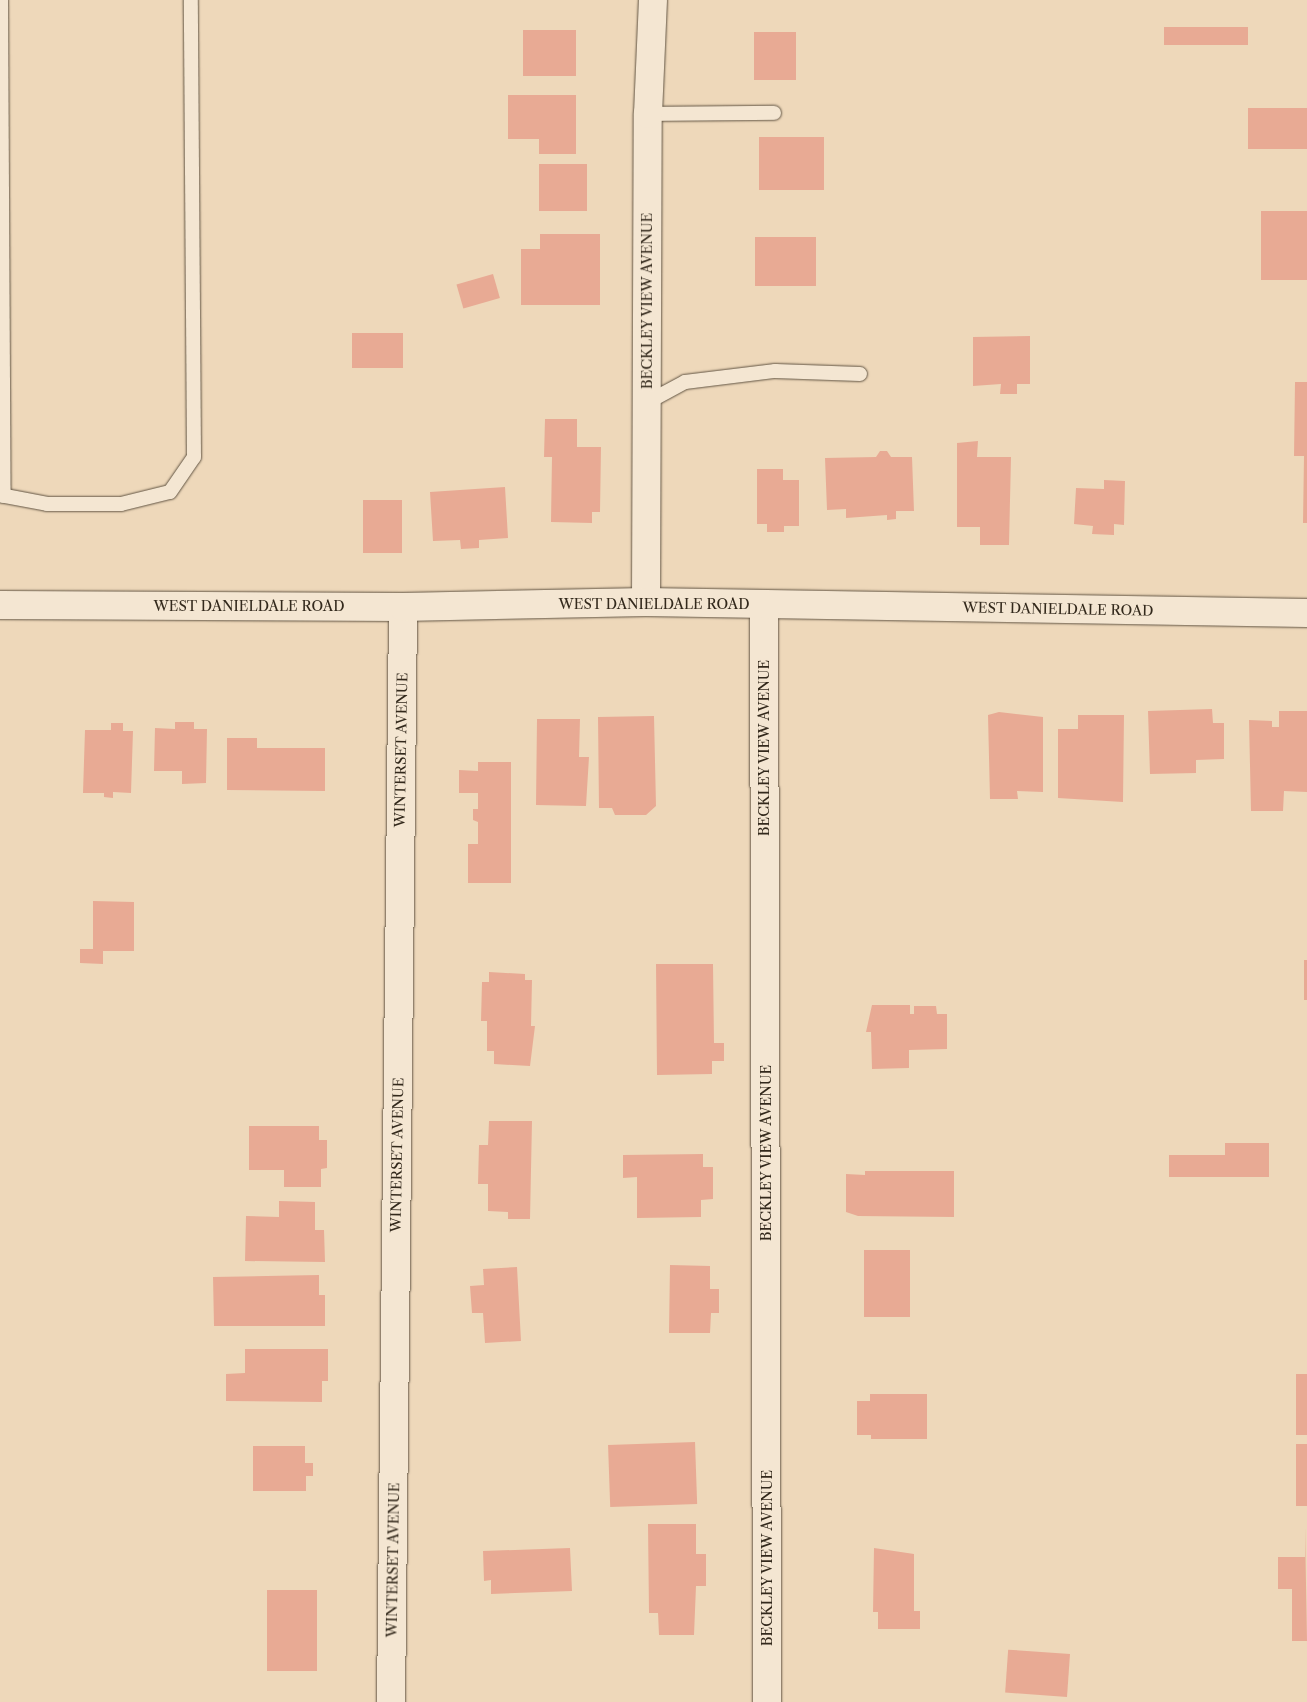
<!DOCTYPE html>
<style>
body{margin:0}
#map{position:relative;width:1307px;height:1702px;overflow:hidden;background:#eed8ba;font-family:"Libre Caslon Text",serif}
div>[style]{position:absolute}
[style*='--x']{left:calc(var(--x)*1px);top:calc(var(--y)*1px);width:calc(var(--w)*1px);rotate:calc(var(--a)*1deg)}
.building>*{inset:0;background:#e8aa94;transform-origin:0 0}
.roads{filter:drop-shadow(0 0 1px #625544) drop-shadow(0 0 1px #625544)}
.lane>*{height:14px;margin:-7px;padding:0 7px;transform-origin:7px;border-radius:7px;background:#f4e6d2}
.street>*{height:28px;margin:-14px;padding:0 14px;transform-origin:14px;border-radius:14px;background:#f4e6d2}
.secondary>*{height:28px;margin:-14px;padding:0 14px;transform-origin:14px;border-radius:14px;background:#f4e6d2}
span{translate:-50% -50%;white-space:nowrap;text-align:center;line-height:1.15;-webkit-text-stroke:4px #f4e6d2;paint-order:stroke}
.street-label{font-size:14px;color:#33291c}
</style>
<div id="map">
<div class="building">
<div style="left:1164px;top:27px;width:84px;height:18px"></div>
<div style="left:523px;top:30px;width:53px;height:46px"></div>
<div style="left:754px;top:32px;width:42px;height:48px"></div>
<div style="clip-path:polygon(508px 95px,576px 95px,576px 154px,539px 154px,539px 139px,508px 139px)"></div>
<div style="left:1248px;top:108px;width:59px;height:41px"></div>
<div style="left:759px;top:137px;width:65px;height:53px"></div>
<div style="left:539px;top:164px;width:48px;height:47px"></div>
<div style="left:1261px;top:211px;width:46px;height:69px"></div>
<div style="clip-path:polygon(540px 234px,600px 234px,600px 305px,521px 305px,521px 249px,540px 249px)"></div>
<div style="left:755px;top:237px;width:61px;height:49px"></div>
<div style="left:493px;top:274px;width:25px;height:38px;rotate:74deg"></div>
<div style="left:352px;top:333px;width:51px;height:35px"></div>
<div style="clip-path:polygon(1030px 336px,1030px 384px,1017px 384px,1017px 394px,1000px 394px,1001px 384px,973px 386px,973px 337px)"></div>
<div style="clip-path:polygon(1295px 382px,1307px 382px,1307px 523px,1303px 523px,1304px 456px,1294px 456px)"></div>
<div style="clip-path:polygon(545px 419px,577px 419px,577px 447px,601px 447px,600px 512px,592px 512px,592px 523px,551px 522px,552px 457px,544px 457px)"></div>
<div style="clip-path:polygon(978px 441px,977px 457px,1011px 457px,1009px 545px,980px 545px,980px 527px,957px 527px,957px 443px)"></div>
<div style="clip-path:polygon(880px 451px,887px 451px,891px 457px,912px 457px,914px 511px,896px 511px,896px 519px,887px 520px,887px 515px,846px 518px,846px 509px,827px 510px,825px 458px,876px 457px)"></div>
<div style="clip-path:polygon(757px 469px,783px 469px,783px 480px,799px 480px,799px 526px,784px 526px,784px 532px,767px 532px,767px 524px,757px 524px)"></div>
<div style="clip-path:polygon(1104px 480px,1125px 481px,1124px 525px,1114px 524px,1114px 535px,1092px 534px,1093px 526px,1074px 524px,1076px 488px,1104px 489px)"></div>
<div style="clip-path:polygon(505px 487px,508px 538px,479px 540px,479px 548px,461px 549px,460px 540px,433px 541px,430px 492px)"></div>
<div style="left:363px;top:500px;width:39px;height:53px"></div>
<div style="clip-path:polygon(1212px 709px,1213px 723px,1224px 723px,1224px 759px,1196px 760px,1196px 773px,1150px 774px,1148px 711px)"></div>
<div style="clip-path:polygon(1279px 711px,1307px 711px,1307px 792px,1284px 791px,1283px 811px,1251px 811px,1249px 720px,1272px 721px,1272px 727px,1279px 727px)"></div>
<div style="clip-path:polygon(999px 712px,1043px 717px,1043px 792px,1017px 791px,1018px 799px,990px 799px,988px 715px)"></div>
<div style="clip-path:polygon(1078px 715px,1124px 715px,1123px 802px,1058px 798px,1058px 729px,1078px 729px)"></div>
<div style="clip-path:polygon(654px 716px,656px 806px,646px 815px,615px 815px,612px 808px,599px 808px,598px 717px)"></div>
<div style="clip-path:polygon(537px 719px,580px 719px,579px 757px,589px 757px,586px 806px,536px 805px)"></div>
<div style="clip-path:polygon(175px 722px,194px 722px,194px 729px,207px 729px,206px 783px,182px 784px,182px 771px,154px 771px,155px 728px,175px 729px)"></div>
<div style="clip-path:polygon(111px 723px,123px 723px,123px 731px,133px 731px,131px 793px,113px 792px,113px 798px,104px 797px,104px 793px,83px 793px,85px 730px,111px 730px)"></div>
<div style="clip-path:polygon(227px 738px,257px 738px,257px 748px,325px 748px,325px 791px,227px 790px)"></div>
<div style="clip-path:polygon(478px 762px,511px 762px,511px 883px,468px 883px,468px 844px,478px 844px,478px 822px,473px 820px,473px 809px,478px 809px,478px 793px,459px 793px,459px 770px,478px 771px)"></div>
<div style="clip-path:polygon(93px 901px,134px 902px,134px 951px,103px 951px,103px 964px,80px 963px,80px 949px,93px 949px)"></div>
<div style="left:1304px;top:960px;width:3px;height:40px"></div>
<div style="clip-path:polygon(656px 964px,713px 964px,714px 1043px,724px 1043px,724px 1061px,712px 1061px,712px 1074px,657px 1075px)"></div>
<div style="clip-path:polygon(489px 972px,525px 974px,525px 980px,532px 980px,531px 1026px,535px 1026px,530px 1066px,494px 1064px,494px 1051px,487px 1051px,487px 1021px,481px 1021px,482px 982px,489px 982px)"></div>
<div style="clip-path:polygon(872px 1005px,910px 1005px,910px 1014px,914px 1014px,914px 1006px,936px 1006px,937px 1014px,947px 1014px,947px 1049px,909px 1050px,909px 1068px,872px 1069px,871px 1032px,866px 1032px)"></div>
<div style="clip-path:polygon(489px 1121px,532px 1121px,530px 1219px,508px 1219px,508px 1212px,488px 1211px,488px 1184px,478px 1184px,479px 1145px,488px 1145px)"></div>
<div style="clip-path:polygon(249px 1126px,319px 1126px,319px 1140px,327px 1140px,327px 1168px,321px 1169px,321px 1187px,284px 1187px,284px 1170px,249px 1170px)"></div>
<div style="clip-path:polygon(1225px 1143px,1269px 1143px,1269px 1177px,1169px 1177px,1169px 1155px,1225px 1155px)"></div>
<div style="clip-path:polygon(703px 1154px,703px 1167px,713px 1167px,713px 1199px,701px 1200px,701px 1217px,637px 1218px,637px 1177px,623px 1178px,623px 1155px)"></div>
<div style="clip-path:polygon(865px 1171px,954px 1171px,954px 1217px,858px 1216px,846px 1212px,846px 1174px,865px 1175px)"></div>
<div style="clip-path:polygon(279px 1201px,315px 1202px,315px 1230px,324px 1230px,325px 1262px,245px 1261px,246px 1216px,279px 1217px)"></div>
<div style="left:864px;top:1250px;width:46px;height:67px"></div>
<div style="clip-path:polygon(670px 1265px,710px 1266px,710px 1289px,719px 1289px,719px 1313px,711px 1313px,710px 1333px,669px 1333px)"></div>
<div style="clip-path:polygon(517px 1267px,521px 1341px,485px 1343px,483px 1313px,472px 1313px,470px 1286px,484px 1285px,483px 1269px)"></div>
<div style="clip-path:polygon(319px 1275px,319px 1295px,325px 1295px,325px 1326px,214px 1326px,213px 1277px)"></div>
<div style="clip-path:polygon(245px 1349px,328px 1349px,328px 1381px,322px 1381px,322px 1402px,226px 1401px,226px 1374px,245px 1373px)"></div>
<div style="left:1296px;top:1374px;width:11px;height:61px"></div>
<div style="clip-path:polygon(870px 1394px,927px 1394px,927px 1439px,871px 1439px,871px 1435px,857px 1435px,857px 1401px,870px 1401px)"></div>
<div style="left:695px;top:1442px;width:62px;height:87px;rotate:88deg"></div>
<div style="left:1296px;top:1444px;width:11px;height:62px"></div>
<div style="clip-path:polygon(253px 1446px,305px 1446px,305px 1463px,313px 1463px,313px 1476px,306px 1476px,306px 1491px,253px 1491px)"></div>
<div style="clip-path:polygon(648px 1524px,696px 1524px,696px 1554px,706px 1554px,706px 1586px,696px 1586px,694px 1635px,659px 1635px,658px 1613px,649px 1613px)"></div>
<div style="clip-path:polygon(1305px 1527px,1307px 1641px,1292px 1641px,1292px 1589px,1278px 1589px,1278px 1557px,1305px 1557px)"></div>
<div style="clip-path:polygon(570px 1548px,572px 1591px,491px 1594px,491px 1580px,484px 1581px,483px 1551px)"></div>
<div style="clip-path:polygon(874px 1548px,914px 1554px,914px 1611px,920px 1611px,920px 1629px,878px 1629px,878px 1612px,873px 1612px)"></div>
<div style="left:267px;top:1590px;width:50px;height:81px"></div>
<div style="left:1070px;top:1654px;width:43px;height:62px;rotate:94deg"></div>
</div>
<div class="roads">
<div class="lane">
<div style="--x:1;--y:0;--w:496;--a:89.7"></div>
<div style="--x:648;--y:114;--w:126;--a:-0.5"></div>
<div style="--x:646;--y:403;--w:44;--a:-28.3"></div>
<div style="--x:685;--y:382;--w:91;--a:-7"></div>
<div style="--x:775;--y:371;--w:85;--a:2"></div>
<div style="--x:0;--y:495;--w:48;--a:10.8"></div>
<div style="--x:47;--y:504;--w:74;--a:0"></div>
<div style="--x:121;--y:504;--w:50;--a:-13.8"></div>
<div style="--x:170;--y:492;--w:42;--a:-55.6"></div>
<div style="--x:194;--y:457;--w:457;--a:-90.4"></div>
</div>
<div class="street">
<div style="--x:646;--y:602;--w:488;--a:-89.8"></div>
<div style="--x:648;--y:114;--w:114;--a:-87.5"></div>
<div style="--x:764;--y:604;--w:1098;--a:89.84"></div>
<div style="--x:391;--y:1702;--w:1095;--a:-89.37"></div>
</div>
<div class="secondary">
<div style="--x:0;--y:605;--w:403;--a:0.3"></div>
<div style="--x:403;--y:607;--w:243;--a:-1.2"></div>
<div style="--x:646;--y:602;--w:661;--a:0.95"></div>
</div>
</div>
<div class="street-label">
<span style="left:647px;top:301px;rotate:-90deg">BECKLEY VIEW AVENUE</span>
<span style="left:654px;top:604px">WEST DANIELDALE ROAD</span>
<span style="left:249px;top:606px">WEST DANIELDALE ROAD</span>
<span style="left:1058px;top:609px;rotate:1deg">WEST DANIELDALE ROAD</span>
<span style="left:764px;top:748px;rotate:-90deg">BECKLEY VIEW AVENUE</span>
<span style="left:401px;top:750px;rotate:-89deg">WINTERSET AVENUE</span>
<span style="left:766px;top:1153px;rotate:-90deg">BECKLEY VIEW AVENUE</span>
<span style="left:397px;top:1155px;rotate:-89deg">WINTERSET AVENUE</span>
<span style="left:767px;top:1558px;rotate:-90deg">BECKLEY VIEW AVENUE</span>
<span style="left:393px;top:1560px;rotate:-89deg">WINTERSET AVENUE</span>
</div>
</div>
